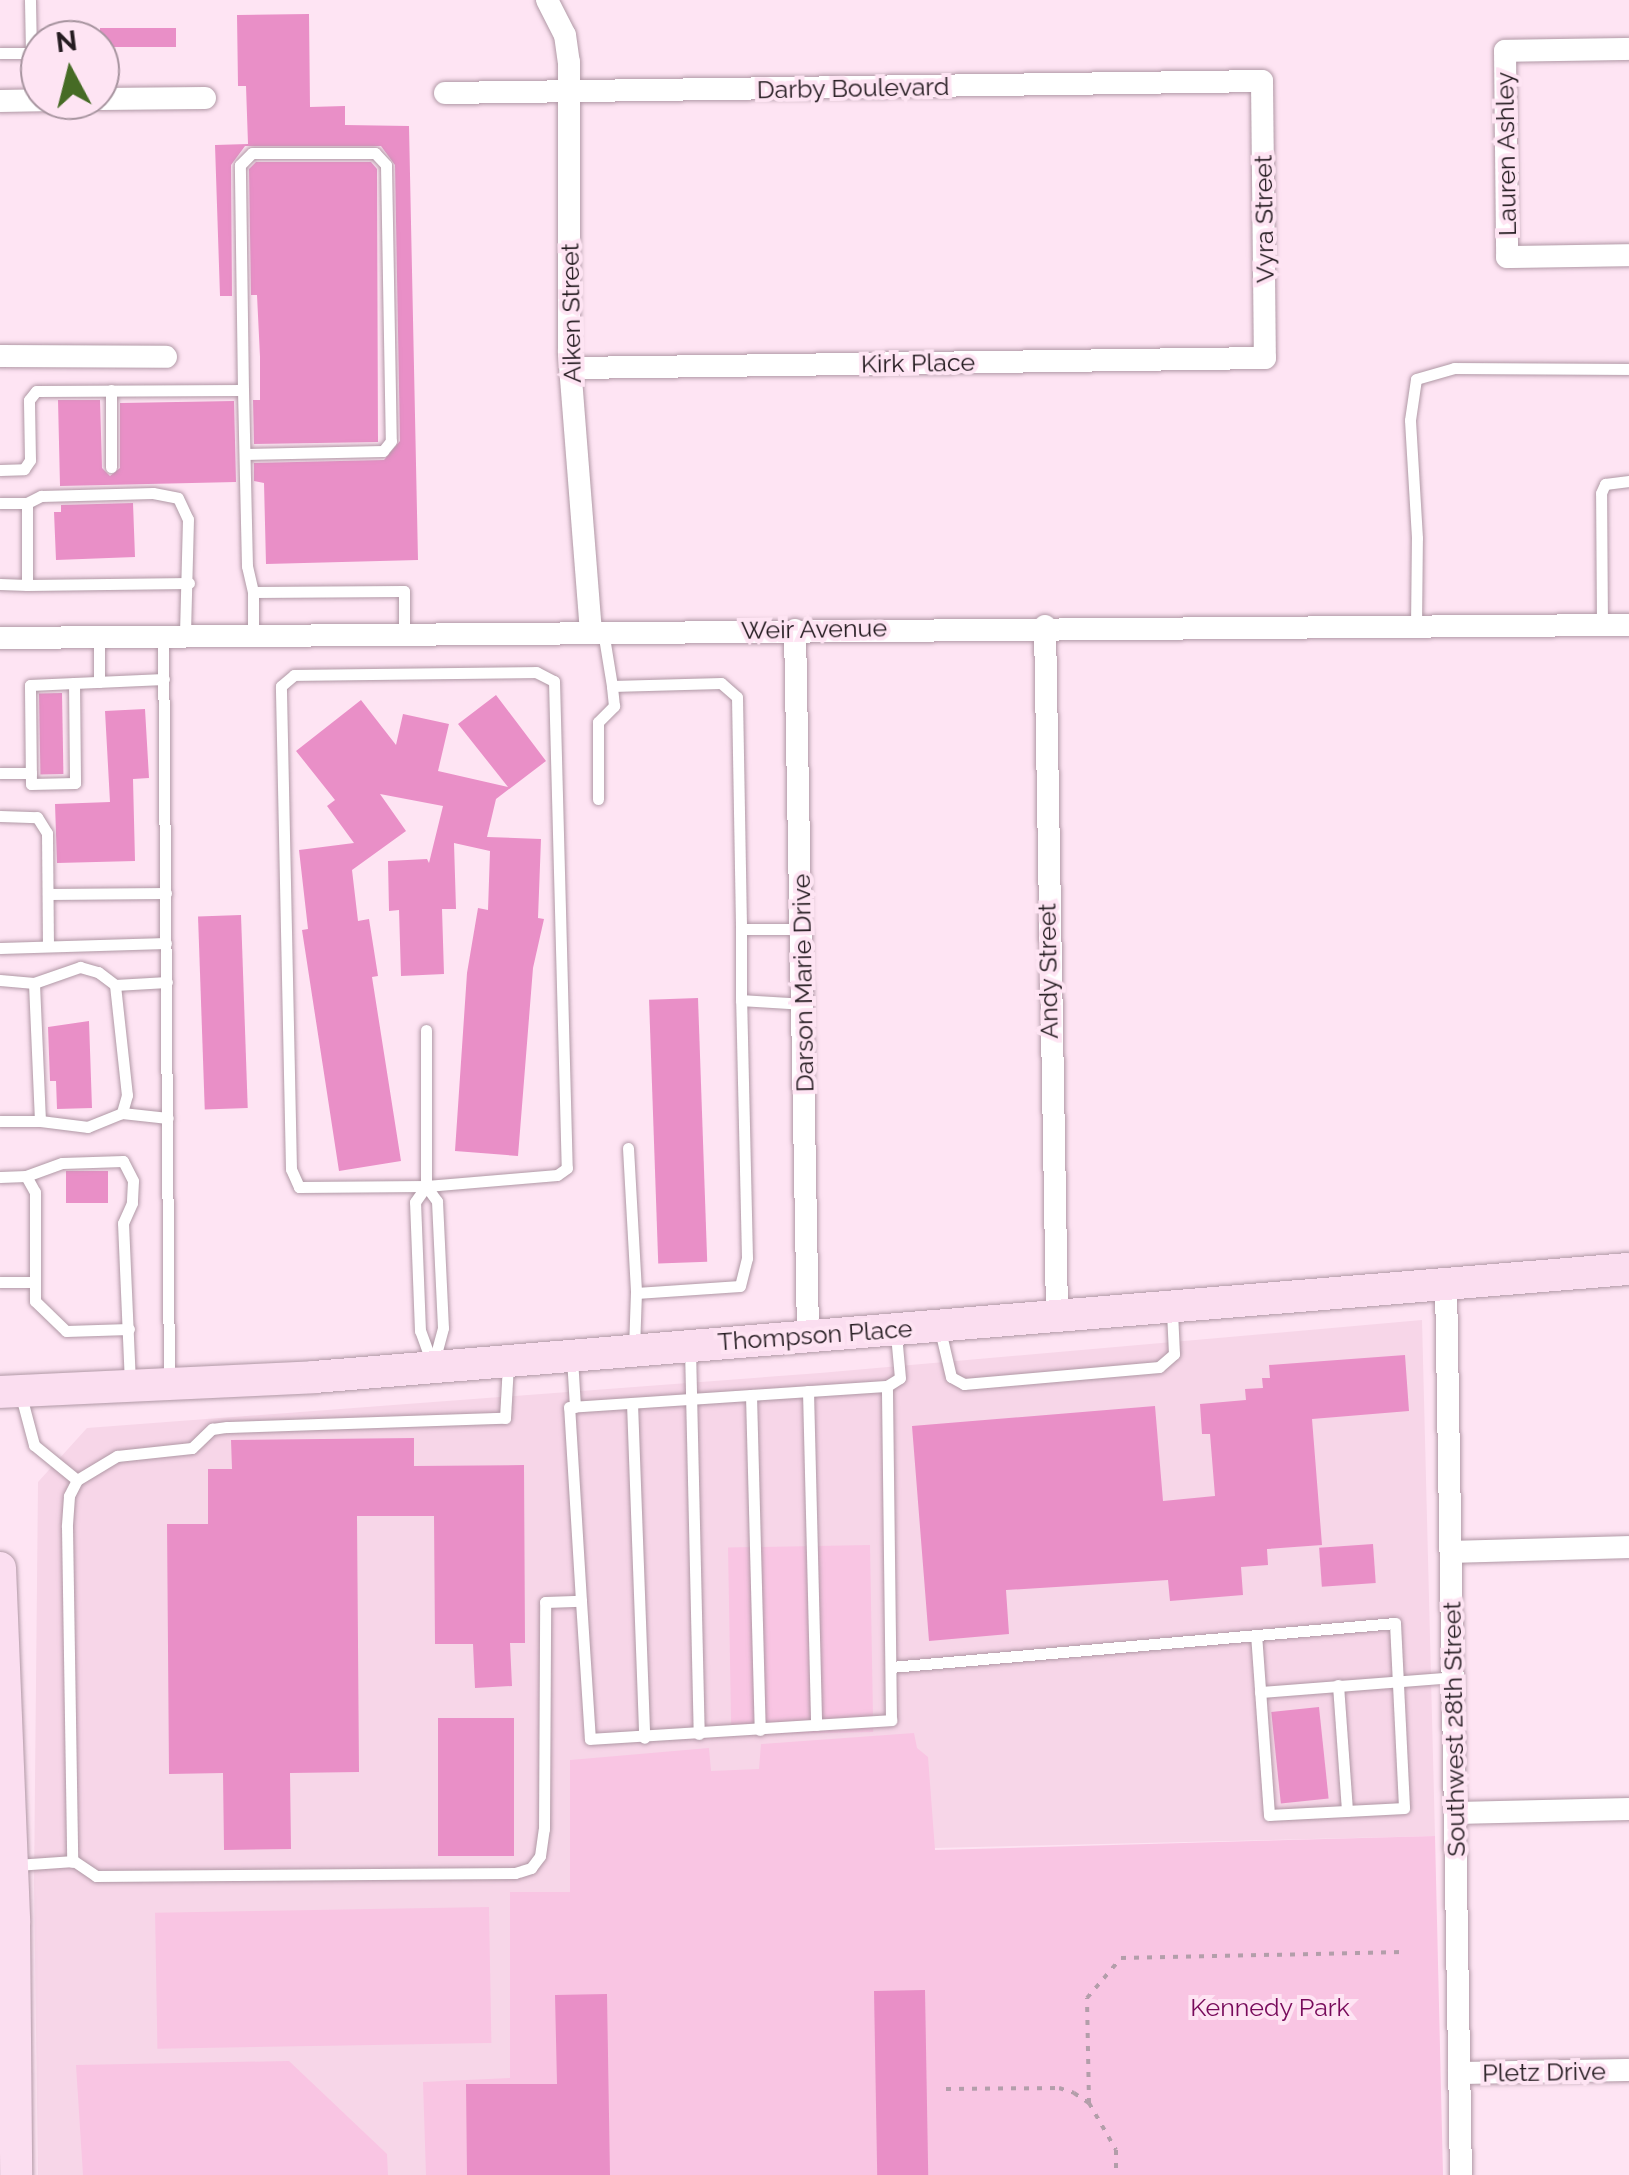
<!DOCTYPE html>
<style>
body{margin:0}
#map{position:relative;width:1629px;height:2175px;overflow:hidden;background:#fee4f3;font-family:Raleway,sans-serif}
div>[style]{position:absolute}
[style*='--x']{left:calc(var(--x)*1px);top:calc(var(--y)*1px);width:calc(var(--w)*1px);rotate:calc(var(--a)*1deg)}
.built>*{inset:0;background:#f7d6e8}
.green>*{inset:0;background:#f9c5e3;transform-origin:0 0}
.building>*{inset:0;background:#e98fc7;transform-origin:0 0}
.path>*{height:4px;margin-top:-2px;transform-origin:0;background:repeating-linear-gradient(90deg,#b39eaa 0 5px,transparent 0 13px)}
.roads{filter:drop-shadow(0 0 2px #b098a5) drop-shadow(0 0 2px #b098a5)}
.lane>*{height:11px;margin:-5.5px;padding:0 5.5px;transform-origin:5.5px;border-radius:5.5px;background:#fff}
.street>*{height:22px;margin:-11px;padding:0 11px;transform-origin:11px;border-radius:11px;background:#fff}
.secondary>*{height:32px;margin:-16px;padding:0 16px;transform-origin:16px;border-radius:16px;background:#fbdef0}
span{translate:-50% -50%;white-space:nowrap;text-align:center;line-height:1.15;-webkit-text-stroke:8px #fee4f3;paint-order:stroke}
.street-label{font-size:25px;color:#251c21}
.park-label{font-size:25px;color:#770a5a}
.north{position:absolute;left:20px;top:20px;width:100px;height:100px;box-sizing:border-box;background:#fee4f3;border:2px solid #a7949f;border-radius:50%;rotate:353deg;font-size:28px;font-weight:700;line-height:40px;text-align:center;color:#251c21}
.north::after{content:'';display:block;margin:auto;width:35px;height:45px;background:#466b25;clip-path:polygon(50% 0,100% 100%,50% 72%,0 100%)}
</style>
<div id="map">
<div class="built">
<div style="clip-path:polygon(1422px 1320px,1435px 1836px,934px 1848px,940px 2175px,38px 2175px,34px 1883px,38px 1482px,87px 1428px,820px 1373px)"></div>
</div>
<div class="green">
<div style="left:870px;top:1545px;width:187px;height:142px;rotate:89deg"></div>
<div style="clip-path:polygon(914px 1733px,917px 1748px,928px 1757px,935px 1850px,1435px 1836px,1443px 2175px,426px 2175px,423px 2082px,510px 2078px,510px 1892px,570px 1892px,570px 1760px,709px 1748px,711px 1771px,759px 1769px,761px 1744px)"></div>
<div style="left:489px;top:1907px;width:136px;height:334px;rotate:89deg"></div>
<div style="clip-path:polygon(289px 2061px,387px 2154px,388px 2175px,83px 2175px,76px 2065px)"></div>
</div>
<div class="building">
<div style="clip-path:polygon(309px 14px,310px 107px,345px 106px,345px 125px,409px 126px,418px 560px,266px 564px,264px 483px,254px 481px,254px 463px,384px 460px,400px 441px,395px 165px,381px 146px,245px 146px,231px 165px,232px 296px,220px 296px,215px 145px,248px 144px,246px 86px,238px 86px,237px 15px)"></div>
<div style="left:176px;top:28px;width:19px;height:76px;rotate:90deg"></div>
<div style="clip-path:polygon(256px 162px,371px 162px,377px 169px,378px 442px,254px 444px,253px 400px,260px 400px,260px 357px,257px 295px,251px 295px,249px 169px)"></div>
<div style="clip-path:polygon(58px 400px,100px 400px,102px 468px,110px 476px,120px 468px,120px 403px,234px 401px,236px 482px,60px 486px)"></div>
<div style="clip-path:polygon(133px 503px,135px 557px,56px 560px,54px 512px,61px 512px,61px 505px)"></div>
<div style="left:62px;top:693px;width:81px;height:23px;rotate:89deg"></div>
<div style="clip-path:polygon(496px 695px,546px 761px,496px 799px,487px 837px,541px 839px,538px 918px,544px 919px,533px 968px,518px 1156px,455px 1151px,467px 973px,478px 908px,488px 910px,490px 851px,454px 843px,456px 909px,442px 909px,444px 974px,401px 976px,399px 910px,389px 911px,388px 861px,427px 859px,429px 863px,443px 806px,380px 794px,406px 831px,352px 870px,358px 921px,369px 919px,378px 976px,372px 977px,401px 1161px,339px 1171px,302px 930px,308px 929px,299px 850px,354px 843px,327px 806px,335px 800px,296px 751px,361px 700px,396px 745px,403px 714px,449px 724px,438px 771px,508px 787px,458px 724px)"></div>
<div style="clip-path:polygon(145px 709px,149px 778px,133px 779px,135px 861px,57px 863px,55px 804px,110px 802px,105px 711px)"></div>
<div style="left:241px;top:915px;width:193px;height:43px;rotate:88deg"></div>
<div style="left:698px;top:998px;width:264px;height:49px;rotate:88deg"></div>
<div style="clip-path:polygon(89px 1021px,92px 1108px,57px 1109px,56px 1081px,50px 1081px,48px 1027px)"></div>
<div style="left:108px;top:1171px;width:32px;height:42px;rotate:90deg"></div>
<div style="clip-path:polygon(1405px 1355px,1409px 1411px,1312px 1419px,1322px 1545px,1267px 1549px,1268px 1565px,1241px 1567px,1243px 1595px,1170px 1601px,1168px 1580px,1006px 1590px,1009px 1634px,929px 1641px,912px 1426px,1155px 1406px,1163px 1501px,1215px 1496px,1210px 1434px,1202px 1434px,1200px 1404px,1246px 1400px,1245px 1389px,1263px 1388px,1262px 1378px,1270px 1378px,1269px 1365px)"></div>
<div style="clip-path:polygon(414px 1438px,414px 1466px,524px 1465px,525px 1643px,510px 1643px,512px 1686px,475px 1688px,473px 1644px,435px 1644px,434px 1516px,357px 1516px,359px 1772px,290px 1773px,291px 1849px,224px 1850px,223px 1773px,169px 1774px,167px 1524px,208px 1524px,208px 1469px,232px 1469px,231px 1440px)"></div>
<div style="left:1373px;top:1544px;width:39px;height:54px;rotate:86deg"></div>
<div style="left:1319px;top:1707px;width:92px;height:48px;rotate:84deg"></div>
<div style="left:514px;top:1718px;width:138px;height:76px;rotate:90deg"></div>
<div style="left:925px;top:1990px;width:185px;height:51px;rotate:89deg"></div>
<div style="clip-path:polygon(607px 1994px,610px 2175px,467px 2175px,466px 2084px,557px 2084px,555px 1995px)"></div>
</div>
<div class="path">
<div style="--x:946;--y:2089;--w:113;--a:-0.5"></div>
<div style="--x:1059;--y:2088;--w:16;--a:18"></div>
<div style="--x:1074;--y:2093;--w:18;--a:34"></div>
<div style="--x:1089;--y:2103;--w:54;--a:60.1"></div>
<div style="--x:1116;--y:2150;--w:25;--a:90"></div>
<div style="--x:1089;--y:2103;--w:105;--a:-91.1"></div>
<div style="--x:1087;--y:1998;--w:52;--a:-49.6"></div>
<div style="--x:1121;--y:1958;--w:281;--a:-1.2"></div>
</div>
<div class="roads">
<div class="lane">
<div style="--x:0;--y:53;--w:31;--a:0"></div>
<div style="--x:31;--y:53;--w:53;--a:-91.1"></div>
<div style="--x:111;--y:390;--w:77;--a:90"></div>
<div style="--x:243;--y:390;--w:225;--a:-90.8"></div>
<div style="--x:240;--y:165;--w:17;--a:-45"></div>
<div style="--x:252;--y:153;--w:123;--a:0"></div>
<div style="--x:375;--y:153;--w:16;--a:47"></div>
<div style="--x:386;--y:165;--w:276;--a:89"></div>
<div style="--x:391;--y:441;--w:13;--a:129"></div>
<div style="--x:383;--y:451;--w:138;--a:178.8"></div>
<div style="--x:0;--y:470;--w:24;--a:-2"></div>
<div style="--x:24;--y:469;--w:11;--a:-56"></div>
<div style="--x:30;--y:460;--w:60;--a:-91"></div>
<div style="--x:29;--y:400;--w:11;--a:-52"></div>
<div style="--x:36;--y:391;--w:207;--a:-0.3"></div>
<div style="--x:243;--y:390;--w:176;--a:88.7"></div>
<div style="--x:247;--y:566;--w:27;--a:77"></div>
<div style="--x:0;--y:503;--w:27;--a:0"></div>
<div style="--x:27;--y:503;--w:16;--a:-27"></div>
<div style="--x:41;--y:496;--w:112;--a:-1.5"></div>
<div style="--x:153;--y:493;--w:25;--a:11"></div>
<div style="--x:178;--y:498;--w:23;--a:65"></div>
<div style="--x:188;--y:519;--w:116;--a:91.5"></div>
<div style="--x:0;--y:584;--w:27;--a:2"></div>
<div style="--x:27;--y:585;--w:82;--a:-90"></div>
<div style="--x:27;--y:585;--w:162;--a:-0.7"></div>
<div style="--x:1602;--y:625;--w:132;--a:-90.4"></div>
<div style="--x:1601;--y:493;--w:10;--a:-66"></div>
<div style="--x:1605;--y:484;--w:24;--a:-7"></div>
<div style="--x:1416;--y:627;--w:89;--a:-89.4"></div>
<div style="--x:1417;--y:538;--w:118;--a:-93.4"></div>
<div style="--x:1410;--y:420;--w:41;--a:-81.7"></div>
<div style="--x:1416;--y:379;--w:40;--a:-16"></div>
<div style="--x:1454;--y:368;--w:175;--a:0.3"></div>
<div style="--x:603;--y:631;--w:56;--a:80.7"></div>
<div style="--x:612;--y:686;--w:109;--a:-1.6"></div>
<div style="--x:721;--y:683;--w:21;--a:41"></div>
<div style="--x:737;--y:697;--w:232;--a:89"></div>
<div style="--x:741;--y:929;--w:62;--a:0"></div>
<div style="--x:253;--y:633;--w:41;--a:-90"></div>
<div style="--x:253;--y:592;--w:151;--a:-0.4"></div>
<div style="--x:404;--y:591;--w:40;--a:90"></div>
<div style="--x:163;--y:636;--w:745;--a:89.54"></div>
<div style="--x:536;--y:672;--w:20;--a:27"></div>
<div style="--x:554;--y:681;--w:487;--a:88.5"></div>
<div style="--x:567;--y:1168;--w:12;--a:145"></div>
<div style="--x:557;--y:1175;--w:131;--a:175.2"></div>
<div style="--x:426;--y:1186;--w:127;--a:179.5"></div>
<div style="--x:299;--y:1187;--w:20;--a:-114"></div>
<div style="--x:291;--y:1169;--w:483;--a:-91.2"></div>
<div style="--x:281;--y:686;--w:17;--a:-40"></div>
<div style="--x:294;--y:675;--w:242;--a:-0.7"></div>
<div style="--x:99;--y:682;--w:46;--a:-90"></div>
<div style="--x:74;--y:683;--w:100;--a:89.4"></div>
<div style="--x:75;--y:783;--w:44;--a:178.7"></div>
<div style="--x:31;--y:784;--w:99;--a:-90.6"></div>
<div style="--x:30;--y:685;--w:44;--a:-2.6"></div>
<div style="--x:74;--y:683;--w:90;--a:-2.5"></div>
<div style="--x:0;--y:773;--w:31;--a:0"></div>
<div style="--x:598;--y:799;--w:77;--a:-90"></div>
<div style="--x:598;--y:722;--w:23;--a:-45"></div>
<div style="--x:614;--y:706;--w:20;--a:-96"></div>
<div style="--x:0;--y:816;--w:37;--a:2"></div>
<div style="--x:37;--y:817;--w:19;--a:58"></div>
<div style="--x:47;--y:833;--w:113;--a:89.5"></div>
<div style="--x:48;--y:894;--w:118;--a:-0.5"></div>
<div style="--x:741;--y:929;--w:71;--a:90"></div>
<div style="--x:0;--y:948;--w:166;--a:-1.7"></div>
<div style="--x:0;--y:980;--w:34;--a:5"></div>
<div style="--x:34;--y:983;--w:49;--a:-19.2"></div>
<div style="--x:80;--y:967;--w:19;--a:16"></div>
<div style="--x:98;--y:972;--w:21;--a:37"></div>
<div style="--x:115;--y:985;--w:111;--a:83.8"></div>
<div style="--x:127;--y:1095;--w:19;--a:106"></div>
<div style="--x:122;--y:1113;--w:37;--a:158"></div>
<div style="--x:88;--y:1127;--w:48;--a:-172.9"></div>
<div style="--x:115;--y:985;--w:52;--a:-3.3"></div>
<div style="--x:426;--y:1030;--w:156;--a:90"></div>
<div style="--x:122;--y:1113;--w:46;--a:6.2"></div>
<div style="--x:0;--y:1121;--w:40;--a:0"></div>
<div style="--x:40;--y:1121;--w:138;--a:-92.5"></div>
<div style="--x:628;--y:1148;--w:145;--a:86.8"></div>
<div style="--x:26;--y:1176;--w:18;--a:61"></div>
<div style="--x:35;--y:1192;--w:90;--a:90"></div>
<div style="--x:0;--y:1177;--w:26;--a:-2"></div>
<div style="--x:26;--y:1176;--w:38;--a:-20"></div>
<div style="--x:62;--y:1163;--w:61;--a:-1.9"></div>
<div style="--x:123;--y:1161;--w:22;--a:63"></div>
<div style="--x:133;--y:1181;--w:22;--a:93"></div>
<div style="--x:132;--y:1203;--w:22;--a:114"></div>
<div style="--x:123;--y:1223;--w:159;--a:87.5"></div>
<div style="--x:426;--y:1186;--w:19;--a:54"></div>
<div style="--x:437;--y:1201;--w:127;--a:87.3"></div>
<div style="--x:443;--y:1328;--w:39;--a:105"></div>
<div style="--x:433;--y:1366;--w:37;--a:-110"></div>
<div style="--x:420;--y:1331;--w:129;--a:-92.2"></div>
<div style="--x:415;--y:1202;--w:19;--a:-55"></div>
<div style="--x:0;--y:1282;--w:35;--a:0"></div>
<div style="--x:35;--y:1282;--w:19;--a:90"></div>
<div style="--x:35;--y:1301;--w:43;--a:44.1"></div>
<div style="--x:66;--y:1331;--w:63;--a:-1.8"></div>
<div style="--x:940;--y:1330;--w:48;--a:76.8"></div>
<div style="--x:951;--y:1377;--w:15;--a:28"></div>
<div style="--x:964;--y:1384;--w:196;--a:-5"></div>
<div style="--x:1159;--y:1367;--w:20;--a:-41"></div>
<div style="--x:1174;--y:1354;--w:42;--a:-92.7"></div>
<div style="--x:690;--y:1348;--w:386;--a:88.7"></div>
<div style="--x:634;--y:1349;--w:56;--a:-88"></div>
<div style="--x:636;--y:1293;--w:104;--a:-3.9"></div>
<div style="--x:740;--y:1286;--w:29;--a:-76"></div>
<div style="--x:747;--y:1258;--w:258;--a:-91.3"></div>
<div style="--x:741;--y:1000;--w:63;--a:3.6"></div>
<div style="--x:572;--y:1358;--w:49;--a:86.5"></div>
<div style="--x:808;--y:1391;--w:334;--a:88.6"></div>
<div style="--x:751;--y:1395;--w:335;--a:88.5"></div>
<div style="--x:21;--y:1396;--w:51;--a:75.1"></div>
<div style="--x:34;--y:1445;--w:55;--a:39.1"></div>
<div style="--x:77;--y:1480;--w:18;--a:117"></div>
<div style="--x:69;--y:1496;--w:31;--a:94"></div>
<div style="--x:67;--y:1527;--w:335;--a:89.1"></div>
<div style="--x:632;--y:1403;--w:335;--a:87.9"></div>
<div style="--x:77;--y:1480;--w:47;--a:-31"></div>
<div style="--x:117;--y:1456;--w:75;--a:-6.1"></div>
<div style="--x:192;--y:1448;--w:28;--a:-44"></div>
<div style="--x:212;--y:1429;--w:15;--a:-8"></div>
<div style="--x:227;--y:1427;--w:278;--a:-1.9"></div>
<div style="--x:505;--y:1418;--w:53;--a:-86.8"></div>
<div style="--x:581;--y:1601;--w:194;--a:-93.5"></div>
<div style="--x:569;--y:1407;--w:319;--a:-3.8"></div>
<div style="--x:891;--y:1667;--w:506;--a:-4.99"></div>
<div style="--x:1395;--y:1623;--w:185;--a:87.2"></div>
<div style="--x:1404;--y:1808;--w:135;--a:177"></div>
<div style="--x:1269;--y:1815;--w:180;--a:-94.1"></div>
<div style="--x:1338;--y:1685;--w:126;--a:85.9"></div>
<div style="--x:1260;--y:1692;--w:195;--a:-4.4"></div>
<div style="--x:16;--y:1865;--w:58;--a:-3.9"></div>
<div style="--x:74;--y:1861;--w:27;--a:34"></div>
<div style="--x:96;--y:1876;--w:419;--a:-0.4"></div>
<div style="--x:515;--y:1873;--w:17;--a:-17"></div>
<div style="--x:531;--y:1868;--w:15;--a:-53"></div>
<div style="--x:540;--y:1856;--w:27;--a:-82"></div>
<div style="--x:544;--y:1829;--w:227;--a:-89.7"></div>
<div style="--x:545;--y:1602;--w:36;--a:-2"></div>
<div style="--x:581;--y:1601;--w:138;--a:86.3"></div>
<div style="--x:590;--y:1739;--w:302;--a:-3.6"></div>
<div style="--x:891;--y:1720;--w:334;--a:-90.7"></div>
<div style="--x:887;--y:1386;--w:15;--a:-32"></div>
<div style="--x:900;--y:1378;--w:44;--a:-95.2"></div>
</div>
<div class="street">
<div style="--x:547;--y:0;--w:39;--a:63"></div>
<div style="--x:565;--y:35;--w:27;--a:82"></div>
<div style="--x:569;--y:62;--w:291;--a:90"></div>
<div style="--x:569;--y:353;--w:278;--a:85.5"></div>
<div style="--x:1629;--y:49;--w:124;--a:179.1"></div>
<div style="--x:1505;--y:51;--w:206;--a:89.4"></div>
<div style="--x:1507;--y:257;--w:122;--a:-0.9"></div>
<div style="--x:445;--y:93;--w:817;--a:-0.84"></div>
<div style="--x:1262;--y:81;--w:277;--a:89.4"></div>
<div style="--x:1265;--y:358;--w:694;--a:179.17"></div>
<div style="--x:100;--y:99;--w:105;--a:-0.5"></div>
<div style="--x:0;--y:101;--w:56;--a:-1"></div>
<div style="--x:0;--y:356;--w:166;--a:0.3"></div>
<div style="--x:1045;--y:626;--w:689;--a:89"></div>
<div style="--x:795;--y:630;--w:705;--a:88.94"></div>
<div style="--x:0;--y:638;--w:1629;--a:-0.46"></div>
<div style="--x:1446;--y:1283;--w:892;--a:89.04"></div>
<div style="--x:1451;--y:1552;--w:178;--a:-1.6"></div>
<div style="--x:1456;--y:1813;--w:173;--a:-1.3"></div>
<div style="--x:1459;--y:2073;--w:170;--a:-1"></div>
</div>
<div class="secondary">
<div style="--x:0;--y:1392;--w:314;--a:-2.7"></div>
<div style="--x:314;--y:1377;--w:1319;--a:-4.7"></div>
<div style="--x:0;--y:1568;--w:355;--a:87.7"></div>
<div style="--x:14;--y:1923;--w:252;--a:89.5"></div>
</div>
</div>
<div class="street-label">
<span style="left:853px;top:88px;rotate:-1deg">Darby Boulevard</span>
<span style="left:1506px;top:154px;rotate:-91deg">Lauren Ashley</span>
<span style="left:1264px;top:219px;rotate:-91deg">Vyra Street</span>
<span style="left:571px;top:313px;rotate:-91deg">Aiken Street</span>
<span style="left:918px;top:363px;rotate:-1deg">Kirk Place</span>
<span style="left:814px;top:629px;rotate:-1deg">Weir Avenue</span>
<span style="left:1048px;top:971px;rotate:-91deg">Andy Street</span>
<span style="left:803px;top:983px;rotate:-91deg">Darson Marie Drive</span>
<span style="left:815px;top:1335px;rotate:-4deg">Thompson Place</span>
<span style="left:1454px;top:1729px;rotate:-91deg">Southwest 28th Street</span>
<span style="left:1544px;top:2072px;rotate:-1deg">Pletz Drive</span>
</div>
<div class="park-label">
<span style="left:1270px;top:2007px">Kennedy Park</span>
</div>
<div class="north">N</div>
</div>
